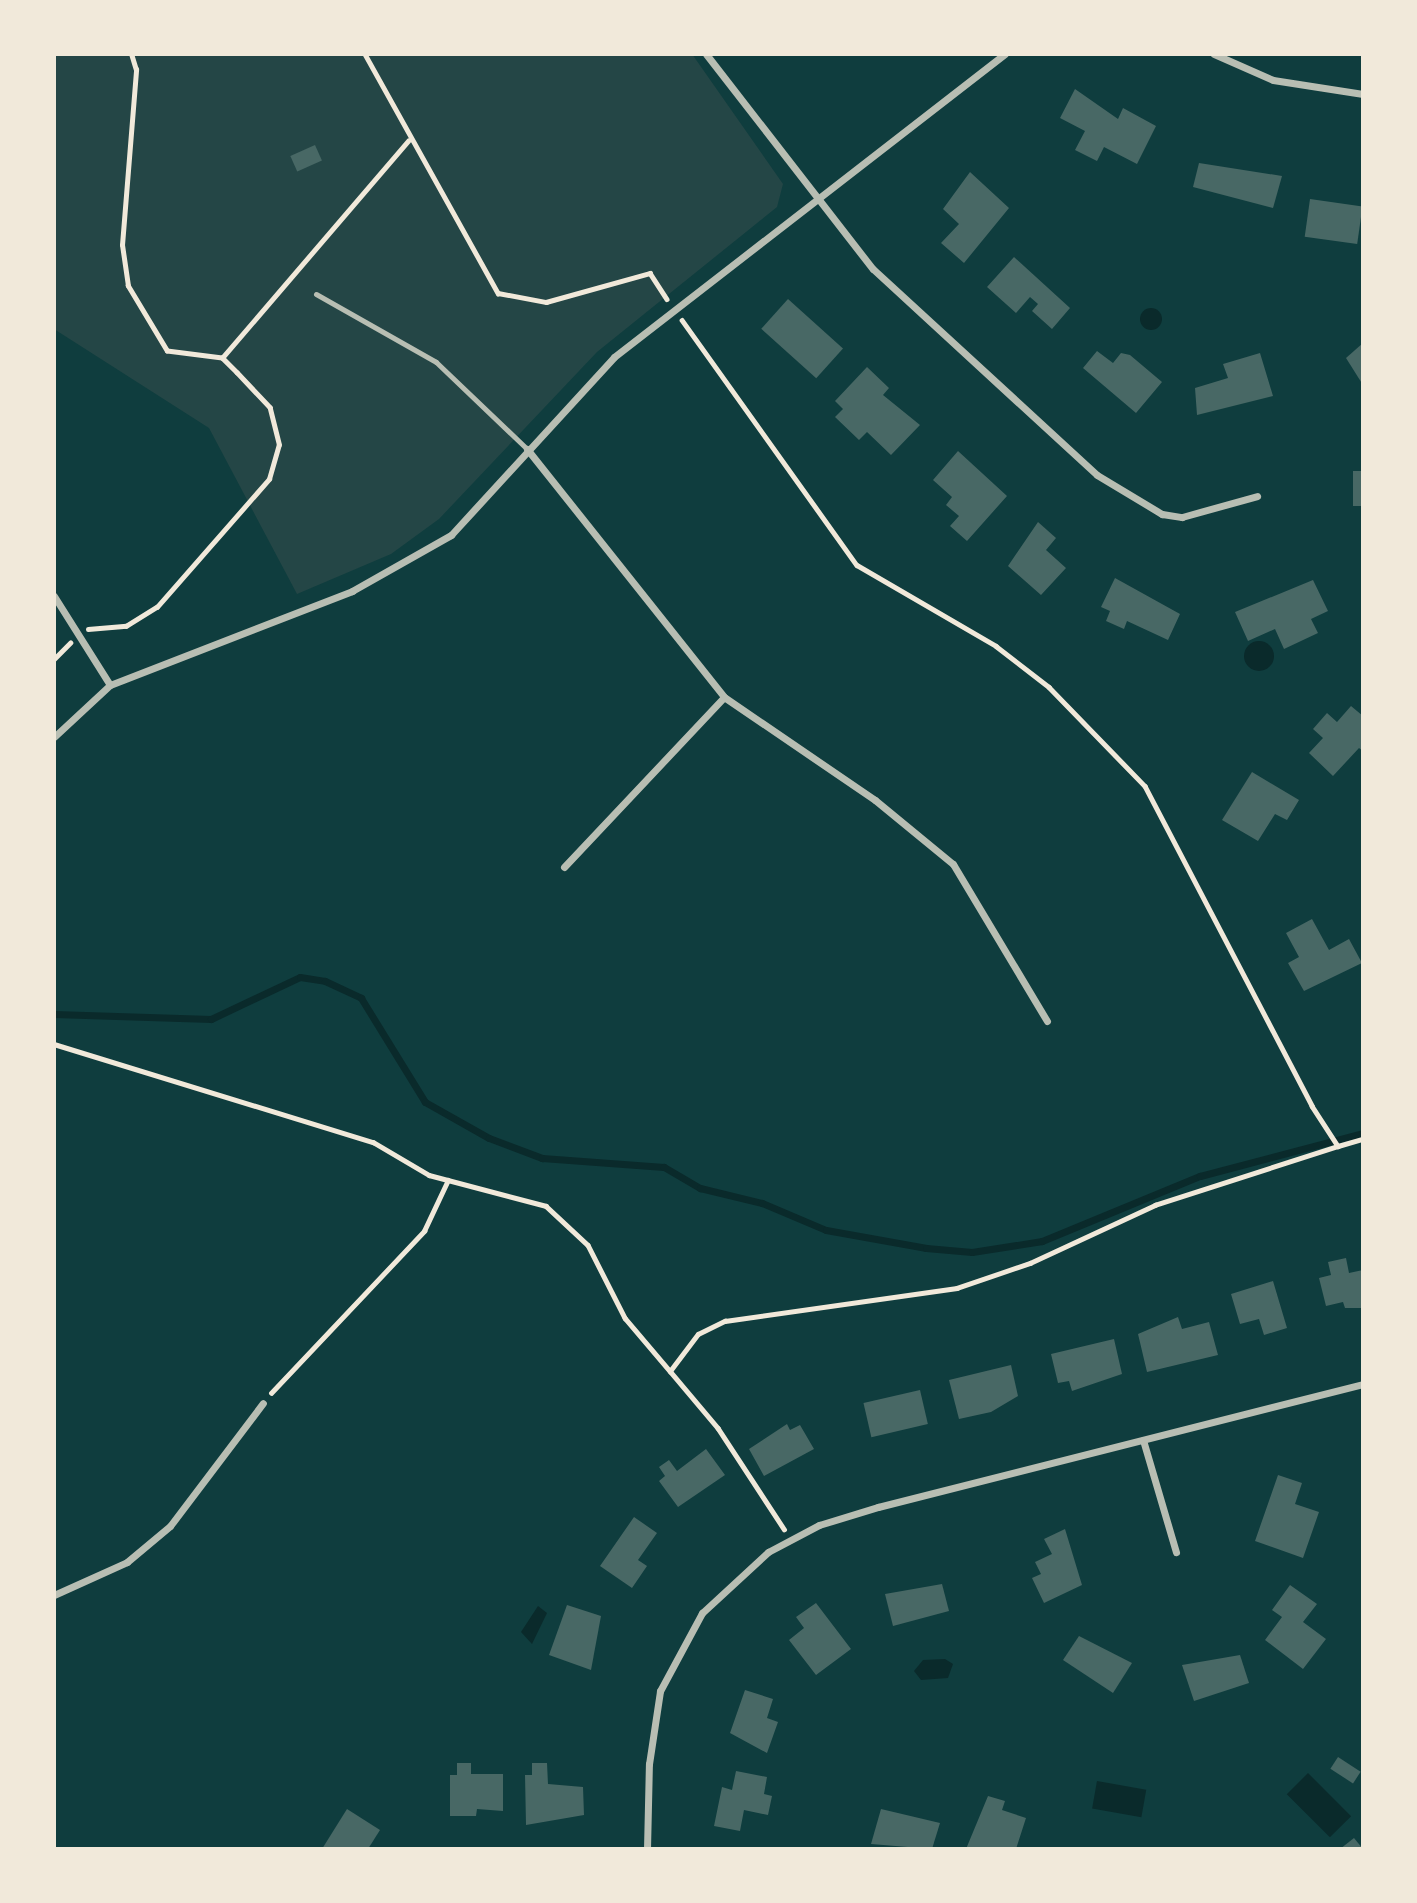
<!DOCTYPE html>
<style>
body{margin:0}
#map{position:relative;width:1417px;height:1903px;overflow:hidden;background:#0f3d3e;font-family:Merriweather,serif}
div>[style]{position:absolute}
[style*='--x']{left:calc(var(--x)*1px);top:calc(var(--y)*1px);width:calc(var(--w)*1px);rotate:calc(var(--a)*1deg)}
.green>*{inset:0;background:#244646}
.water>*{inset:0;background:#0a2a2b;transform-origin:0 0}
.round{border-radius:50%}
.stream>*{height:7px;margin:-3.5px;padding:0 3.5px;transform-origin:3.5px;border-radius:3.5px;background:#0a2a2b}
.building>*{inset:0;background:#486865;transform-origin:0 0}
.path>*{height:4.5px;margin:-2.25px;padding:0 2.25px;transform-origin:2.25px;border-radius:2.25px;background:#f1e9da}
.service>*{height:5px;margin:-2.5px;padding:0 2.5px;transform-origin:2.5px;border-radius:2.5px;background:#b8beb3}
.minor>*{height:7px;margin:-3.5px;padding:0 3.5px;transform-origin:3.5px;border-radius:3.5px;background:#b8beb3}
span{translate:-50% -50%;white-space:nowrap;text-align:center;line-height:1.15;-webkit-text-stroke:7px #f1e9da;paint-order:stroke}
.frame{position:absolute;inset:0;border:56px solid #f1e9da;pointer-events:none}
</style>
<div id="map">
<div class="green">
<div style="clip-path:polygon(54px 54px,692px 54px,783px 184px,777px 207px,597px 352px,439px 519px,391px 554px,297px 594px,209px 428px,54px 329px)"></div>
</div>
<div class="water">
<div class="round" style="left:1140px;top:308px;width:22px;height:22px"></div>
<div class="round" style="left:1244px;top:641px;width:30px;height:30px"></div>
<div style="clip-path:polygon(538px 1606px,547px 1613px,532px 1644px,521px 1632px)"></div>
<div style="clip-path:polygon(945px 1659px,953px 1664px,948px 1678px,921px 1680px,914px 1671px,923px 1660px)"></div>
<div style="left:1308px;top:1773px;width:61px;height:30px;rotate:45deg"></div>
<div style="left:1097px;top:1781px;width:50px;height:28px;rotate:10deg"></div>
</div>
<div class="stream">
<div style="--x:54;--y:1014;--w:157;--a:1.8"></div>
<div style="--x:211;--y:1019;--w:98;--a:-25.3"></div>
<div style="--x:300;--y:977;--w:25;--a:9"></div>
<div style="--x:325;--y:981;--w:40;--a:25"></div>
<div style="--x:361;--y:998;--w:122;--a:58.4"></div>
<div style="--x:425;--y:1102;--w:73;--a:29.4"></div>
<div style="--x:489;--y:1138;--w:57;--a:20.7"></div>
<div style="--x:542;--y:1158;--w:122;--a:4.2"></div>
<div style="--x:664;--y:1167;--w:42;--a:30.3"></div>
<div style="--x:700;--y:1188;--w:64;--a:13.6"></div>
<div style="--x:762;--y:1203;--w:69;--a:22.9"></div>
<div style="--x:826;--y:1230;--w:102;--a:10.2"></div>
<div style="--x:926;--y:1248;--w:46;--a:5"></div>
<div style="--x:972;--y:1252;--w:71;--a:-8.9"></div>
<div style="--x:1042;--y:1241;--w:171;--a:-22.4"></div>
<div style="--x:1200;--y:1176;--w:169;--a:-14.8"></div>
</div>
<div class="building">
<div style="clip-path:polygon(1075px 89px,1118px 119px,1123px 108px,1156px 126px,1137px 164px,1104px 147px,1097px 161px,1075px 150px,1085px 131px,1060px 118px)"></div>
<div style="left:315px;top:145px;width:17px;height:27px;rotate:66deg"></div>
<div style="clip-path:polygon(1199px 163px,1282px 176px,1273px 208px,1193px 187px)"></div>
<div style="clip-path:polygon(970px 172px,1009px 208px,964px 263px,941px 243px,959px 224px,943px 209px)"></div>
<div style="left:1310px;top:199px;width:53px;height:38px;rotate:8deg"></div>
<div style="clip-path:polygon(1014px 257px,1070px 308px,1052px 329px,1032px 311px,1038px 304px,1030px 297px,1016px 313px,987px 287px)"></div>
<div style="left:788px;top:299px;width:74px;height:40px;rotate:42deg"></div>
<div style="clip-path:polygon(1363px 343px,1363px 385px,1346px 358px)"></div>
<div style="clip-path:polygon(1097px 351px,1113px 363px,1121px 353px,1130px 355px,1162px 382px,1136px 413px,1083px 368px)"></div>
<div style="clip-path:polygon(1260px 353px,1273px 396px,1197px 415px,1195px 388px,1228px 378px,1223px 364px)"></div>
<div style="clip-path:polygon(867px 367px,889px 388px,883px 395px,920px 425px,891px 455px,867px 432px,859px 440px,835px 417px,843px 409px,835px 401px)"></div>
<div style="clip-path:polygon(958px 451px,1007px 496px,967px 541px,950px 526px,959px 516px,946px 505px,952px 497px,933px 480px)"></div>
<div style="left:1353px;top:471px;width:10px;height:35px"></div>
<div style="clip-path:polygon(1038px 522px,1056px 538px,1046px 550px,1066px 568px,1041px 595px,1008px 566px)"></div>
<div style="clip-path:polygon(1115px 578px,1180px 614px,1168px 640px,1127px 621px,1124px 629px,1106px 621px,1110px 611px,1101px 607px)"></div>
<div style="clip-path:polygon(1313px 580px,1328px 611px,1311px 619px,1318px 633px,1284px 649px,1275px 629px,1248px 641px,1235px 612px)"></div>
<div style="clip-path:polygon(1351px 706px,1363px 716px,1363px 751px,1359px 748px,1333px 776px,1309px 753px,1323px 738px,1313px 729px,1327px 713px,1337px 722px)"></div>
<div style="clip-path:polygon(1252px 772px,1299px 800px,1287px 820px,1275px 814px,1258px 841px,1222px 820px)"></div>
<div style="clip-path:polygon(1312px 919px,1329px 950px,1349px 939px,1362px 963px,1304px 991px,1288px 963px,1299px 957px,1286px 933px)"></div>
<div style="clip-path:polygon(1346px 1258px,1349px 1273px,1363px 1270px,1363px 1308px,1345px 1308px,1343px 1302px,1326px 1306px,1319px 1278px,1331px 1275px,1328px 1262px)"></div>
<div style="clip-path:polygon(1273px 1281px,1287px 1328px,1264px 1335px,1259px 1319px,1240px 1324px,1231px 1294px)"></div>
<div style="clip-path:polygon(1178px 1317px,1182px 1329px,1209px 1322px,1218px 1355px,1147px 1372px,1138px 1334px)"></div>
<div style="clip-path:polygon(1114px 1339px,1122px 1374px,1072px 1391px,1069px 1381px,1058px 1383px,1051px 1354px)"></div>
<div style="clip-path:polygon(1011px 1365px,1018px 1396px,991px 1412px,959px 1419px,949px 1380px)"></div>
<div style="left:920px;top:1390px;width:35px;height:58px;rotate:77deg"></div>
<div style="clip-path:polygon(787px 1424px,790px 1430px,800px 1425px,814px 1449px,764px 1476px,749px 1449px)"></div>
<div style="clip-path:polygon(706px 1449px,725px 1475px,678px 1507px,659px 1481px,665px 1476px,659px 1467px,669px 1460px,677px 1471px)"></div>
<div style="clip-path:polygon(1278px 1475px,1302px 1483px,1295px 1504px,1319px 1512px,1303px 1558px,1255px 1541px)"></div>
<div style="clip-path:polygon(634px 1517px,657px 1533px,638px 1560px,647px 1566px,632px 1588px,600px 1566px)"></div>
<div style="clip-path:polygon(1065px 1529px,1082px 1585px,1044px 1603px,1032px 1578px,1041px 1574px,1035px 1562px,1052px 1554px,1044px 1539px)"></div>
<div style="clip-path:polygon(942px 1584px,949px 1611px,893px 1626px,885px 1594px)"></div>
<div style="clip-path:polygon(1290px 1585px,1317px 1604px,1303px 1622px,1326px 1639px,1303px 1669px,1265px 1640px,1282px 1617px,1272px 1610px)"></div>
<div style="clip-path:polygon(816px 1603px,851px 1649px,816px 1675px,789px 1640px,804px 1628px,796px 1617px)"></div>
<div style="clip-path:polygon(567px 1605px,601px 1616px,591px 1670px,549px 1655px)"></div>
<div style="clip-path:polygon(1079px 1636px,1132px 1663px,1113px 1693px,1063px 1660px)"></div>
<div style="clip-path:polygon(1240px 1655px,1249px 1683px,1194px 1701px,1182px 1665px)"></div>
<div style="clip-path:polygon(745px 1690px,773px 1699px,767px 1718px,778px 1722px,767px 1753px,730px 1733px)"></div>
<div style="left:1338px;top:1757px;width:27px;height:14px;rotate:33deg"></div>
<div style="clip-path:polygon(457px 1763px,471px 1763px,471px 1774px,503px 1774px,503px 1811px,477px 1809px,476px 1816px,450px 1816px,450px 1775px,457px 1775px)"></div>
<div style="clip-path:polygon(532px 1763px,547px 1763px,548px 1784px,583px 1787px,584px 1815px,526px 1825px,525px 1775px,532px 1775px)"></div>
<div style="clip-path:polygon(736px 1771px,767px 1777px,764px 1794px,772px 1796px,768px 1815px,744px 1810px,740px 1831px,714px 1826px,722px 1787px,732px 1790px)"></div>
<div style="clip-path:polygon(988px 1796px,1005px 1801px,1002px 1810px,1026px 1818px,1016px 1849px,966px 1849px)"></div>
<div style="clip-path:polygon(347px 1809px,380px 1830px,368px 1849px,322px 1849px)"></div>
<div style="clip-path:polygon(881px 1809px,940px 1823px,932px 1849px,871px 1844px)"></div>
<div style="clip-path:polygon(1354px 1838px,1363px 1849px,1340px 1849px)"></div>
</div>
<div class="path">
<div style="--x:365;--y:54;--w:274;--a:60.9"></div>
<div style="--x:498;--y:293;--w:49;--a:10.6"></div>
<div style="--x:546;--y:302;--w:108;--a:-15.6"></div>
<div style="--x:650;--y:273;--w:31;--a:57"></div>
<div style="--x:682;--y:320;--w:301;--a:54.5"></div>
<div style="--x:857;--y:565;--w:161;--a:30.2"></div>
<div style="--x:996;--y:646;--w:67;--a:37.7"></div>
<div style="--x:1049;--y:687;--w:138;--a:45.9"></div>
<div style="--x:1145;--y:786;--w:361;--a:62.4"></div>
<div style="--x:1312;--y:1106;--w:48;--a:57"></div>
<div style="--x:1338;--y:1146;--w:26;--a:-16"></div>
<div style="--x:222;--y:358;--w:286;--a:-49.4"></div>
<div style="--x:88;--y:629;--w:38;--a:-5"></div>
<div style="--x:126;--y:626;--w:36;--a:-32"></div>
<div style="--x:157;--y:607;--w:170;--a:-48.8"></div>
<div style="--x:269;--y:479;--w:35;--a:-74"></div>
<div style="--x:279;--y:445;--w:38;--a:-104"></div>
<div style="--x:270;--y:408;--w:48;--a:-133.3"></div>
<div style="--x:237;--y:373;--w:21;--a:-135"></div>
<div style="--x:222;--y:358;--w:55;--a:-172.7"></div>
<div style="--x:167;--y:351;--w:76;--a:-121"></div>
<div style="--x:128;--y:286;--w:41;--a:-98.3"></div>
<div style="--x:122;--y:245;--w:176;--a:-85.4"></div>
<div style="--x:136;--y:70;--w:17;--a:-107"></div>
<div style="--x:54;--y:659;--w:23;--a:-45"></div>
<div style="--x:54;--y:1044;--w:334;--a:17.1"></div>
<div style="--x:373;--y:1142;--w:65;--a:30.5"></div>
<div style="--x:429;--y:1175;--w:121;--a:14.8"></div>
<div style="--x:546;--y:1206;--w:57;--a:42.9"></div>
<div style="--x:588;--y:1245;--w:82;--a:63.1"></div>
<div style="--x:625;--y:1318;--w:70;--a:49.7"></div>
<div style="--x:670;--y:1371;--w:46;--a:-52.9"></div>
<div style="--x:698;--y:1334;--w:30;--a:-26"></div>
<div style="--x:725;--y:1321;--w:234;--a:-8.1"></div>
<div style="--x:957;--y:1288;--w:77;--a:-18.9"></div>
<div style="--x:1030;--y:1263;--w:138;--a:-24.9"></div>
<div style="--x:1155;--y:1205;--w:192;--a:-17.9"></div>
<div style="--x:670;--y:1371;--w:75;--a:49.9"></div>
<div style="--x:718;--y:1428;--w:121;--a:56.8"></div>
<div style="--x:271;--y:1393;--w:223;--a:-46.6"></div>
<div style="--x:424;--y:1231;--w:56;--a:-64.8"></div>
</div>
<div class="service">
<div style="--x:316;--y:294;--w:138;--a:29.5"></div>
<div style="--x:436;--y:362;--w:126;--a:43.7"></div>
</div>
<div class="minor">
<div style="--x:706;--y:54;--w:272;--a:52.2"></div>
<div style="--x:873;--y:269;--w:304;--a:42.6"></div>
<div style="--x:1097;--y:475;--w:76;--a:31"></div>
<div style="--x:1162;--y:514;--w:20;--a:9"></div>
<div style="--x:1182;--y:517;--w:78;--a:-15.6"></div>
<div style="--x:1214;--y:54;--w:64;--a:23.8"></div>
<div style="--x:1273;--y:80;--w:91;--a:8.8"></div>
<div style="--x:527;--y:449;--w:317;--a:51.5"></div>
<div style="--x:724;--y:697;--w:183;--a:34.3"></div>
<div style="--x:875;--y:800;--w:101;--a:39.4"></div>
<div style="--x:953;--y:864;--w:183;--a:59.1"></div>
<div style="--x:54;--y:596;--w:105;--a:57.8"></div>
<div style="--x:54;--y:737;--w:76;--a:-42.9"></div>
<div style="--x:110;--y:685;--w:260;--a:-21.2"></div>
<div style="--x:352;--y:591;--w:114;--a:-29.5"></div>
<div style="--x:451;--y:535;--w:241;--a:-47.5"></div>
<div style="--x:614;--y:357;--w:495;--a:-37.8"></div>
<div style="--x:564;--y:867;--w:233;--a:-46.7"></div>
<div style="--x:1143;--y:1440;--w:117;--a:73.6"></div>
<div style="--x:54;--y:1595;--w:80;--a:-24.3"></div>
<div style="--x:127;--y:1562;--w:56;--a:-39.9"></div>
<div style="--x:170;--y:1526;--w:154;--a:-52.9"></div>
<div style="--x:647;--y:1849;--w:85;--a:-88.7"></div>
<div style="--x:649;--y:1764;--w:74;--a:-81.4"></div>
<div style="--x:660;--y:1691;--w:89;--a:-61.7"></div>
<div style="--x:702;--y:1613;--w:90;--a:-42.7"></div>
<div style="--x:768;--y:1552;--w:58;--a:-27.9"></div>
<div style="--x:819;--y:1525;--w:62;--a:-17"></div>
<div style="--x:878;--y:1507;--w:500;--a:-14.23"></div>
</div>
<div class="frame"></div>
</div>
